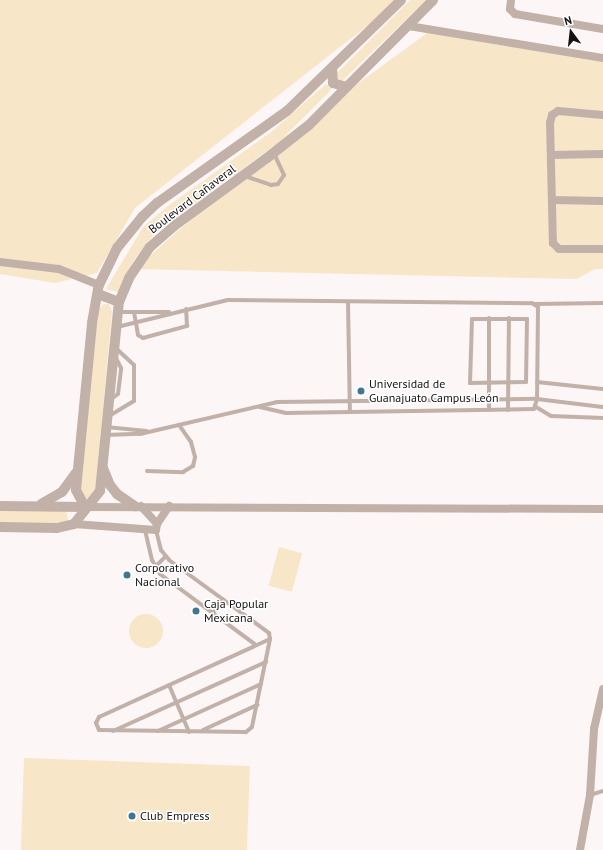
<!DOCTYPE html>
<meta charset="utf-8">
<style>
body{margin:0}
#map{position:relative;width:603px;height:850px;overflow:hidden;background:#fdf6f6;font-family:"PT Sans",sans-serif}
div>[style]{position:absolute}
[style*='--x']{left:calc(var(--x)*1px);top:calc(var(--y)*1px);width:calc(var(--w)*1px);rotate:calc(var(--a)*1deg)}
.green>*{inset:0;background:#f8e6c9;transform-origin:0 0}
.round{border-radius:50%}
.service>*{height:4px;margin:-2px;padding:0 2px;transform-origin:2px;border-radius:2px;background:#c2b1a8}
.minor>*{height:8px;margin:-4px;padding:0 4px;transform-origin:4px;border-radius:4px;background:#c2b1a8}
.tertiary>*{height:10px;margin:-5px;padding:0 5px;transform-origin:5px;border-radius:5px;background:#c2b1a8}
.dots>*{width:11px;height:11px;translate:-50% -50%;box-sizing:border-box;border:2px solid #fff;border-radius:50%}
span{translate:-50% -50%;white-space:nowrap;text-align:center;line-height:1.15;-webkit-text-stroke:3px #fff;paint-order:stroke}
.street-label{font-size:12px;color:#131111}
.poi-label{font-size:12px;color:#131111}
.left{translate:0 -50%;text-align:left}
.north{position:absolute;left:551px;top:12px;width:40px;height:40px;-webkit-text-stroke:3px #fff;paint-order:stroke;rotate:345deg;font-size:11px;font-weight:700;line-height:16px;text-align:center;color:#131111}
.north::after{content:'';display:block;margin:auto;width:14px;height:18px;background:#131111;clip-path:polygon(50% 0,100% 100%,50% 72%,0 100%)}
</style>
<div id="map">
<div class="green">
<div style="clip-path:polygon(0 0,400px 0,135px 208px,97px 273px,55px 283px,0 274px)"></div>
<div style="clip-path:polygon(410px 0,426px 0,341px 82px,336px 74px)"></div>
<div style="clip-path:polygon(430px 31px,486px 43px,603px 60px,603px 269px,595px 269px,577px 279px,135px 269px,275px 145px,155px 233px,134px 260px,118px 292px,106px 289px,143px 227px,168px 206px,271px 132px,326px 84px,332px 89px,283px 138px)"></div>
<div style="clip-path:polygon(104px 304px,109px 304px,112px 311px,95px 494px,91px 499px,85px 499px,80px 492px,97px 310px)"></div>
<div style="clip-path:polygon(0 509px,66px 510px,68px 520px,64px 523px,0 523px)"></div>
<div style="left:279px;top:547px;width:24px;height:40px;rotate:15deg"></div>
<div class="round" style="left:129px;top:614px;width:34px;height:34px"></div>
<div style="left:24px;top:758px;width:226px;height:92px;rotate:2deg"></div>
</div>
<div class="service">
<div style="--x:245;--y:176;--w:28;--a:19"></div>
<div style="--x:271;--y:185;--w:7;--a:-8"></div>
<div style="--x:278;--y:184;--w:11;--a:-56"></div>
<div style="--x:284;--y:175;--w:23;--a:-115"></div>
<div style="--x:348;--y:302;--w:110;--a:89"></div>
<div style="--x:535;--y:304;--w:68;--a:-0.8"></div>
<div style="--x:118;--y:312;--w:51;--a:0"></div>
<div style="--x:134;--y:312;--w:23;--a:80"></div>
<div style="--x:138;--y:335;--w:6;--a:31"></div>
<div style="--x:143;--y:338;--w:46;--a:-15.3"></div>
<div style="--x:187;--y:326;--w:17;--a:-93"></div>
<div style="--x:489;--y:318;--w:92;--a:90"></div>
<div style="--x:472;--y:319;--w:55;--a:0"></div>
<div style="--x:527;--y:319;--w:63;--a:90.9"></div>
<div style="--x:526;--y:382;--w:56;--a:179"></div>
<div style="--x:470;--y:383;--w:64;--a:-88.2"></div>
<div style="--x:117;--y:327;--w:114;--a:-13.7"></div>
<div style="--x:228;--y:300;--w:304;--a:0.6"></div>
<div style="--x:532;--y:303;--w:7;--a:34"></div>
<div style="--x:538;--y:307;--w:92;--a:90.6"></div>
<div style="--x:537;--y:399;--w:10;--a:107"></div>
<div style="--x:534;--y:409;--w:248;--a:179.1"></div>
<div style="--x:286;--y:413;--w:27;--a:-167"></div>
<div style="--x:537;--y:382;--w:66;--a:6.1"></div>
<div style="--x:110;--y:400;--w:10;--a:-37"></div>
<div style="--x:118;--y:394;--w:26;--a:-83"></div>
<div style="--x:121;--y:368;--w:11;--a:-117"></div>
<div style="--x:536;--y:407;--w:17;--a:31"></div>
<div style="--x:551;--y:416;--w:52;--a:2.2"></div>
<div style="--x:508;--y:410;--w:92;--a:-89.4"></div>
<div style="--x:109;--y:416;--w:29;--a:-31"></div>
<div style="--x:134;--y:401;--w:36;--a:-90"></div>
<div style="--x:134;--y:365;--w:25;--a:-137"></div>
<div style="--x:106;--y:427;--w:41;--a:5.6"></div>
<div style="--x:105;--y:435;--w:35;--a:-2"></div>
<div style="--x:140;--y:434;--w:141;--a:-13.1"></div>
<div style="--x:277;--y:402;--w:260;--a:-0.7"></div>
<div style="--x:537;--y:399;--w:66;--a:6.9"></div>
<div style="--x:147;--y:471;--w:36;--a:2"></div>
<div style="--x:183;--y:472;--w:12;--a:-31"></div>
<div style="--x:193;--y:466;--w:9;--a:-77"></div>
<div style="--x:195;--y:457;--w:16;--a:-105"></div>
<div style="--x:191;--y:442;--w:21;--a:-125"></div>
<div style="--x:145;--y:530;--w:31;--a:77"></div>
<div style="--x:152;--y:560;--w:16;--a:60"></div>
<div style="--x:160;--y:574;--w:119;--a:36.5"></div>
<div style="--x:156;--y:530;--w:21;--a:76"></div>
<div style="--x:161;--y:550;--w:13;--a:51"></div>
<div style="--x:169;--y:560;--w:124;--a:36.1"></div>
<div style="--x:269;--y:633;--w:6;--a:81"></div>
<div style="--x:270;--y:639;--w:90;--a:101.6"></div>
<div style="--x:252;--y:727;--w:8;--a:140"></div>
<div style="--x:246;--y:732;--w:147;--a:-179.2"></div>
<div style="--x:99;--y:730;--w:8;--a:-113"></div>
<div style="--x:96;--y:723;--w:7;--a:-63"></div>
<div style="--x:99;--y:717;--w:188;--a:-24.5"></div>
<div style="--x:155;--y:567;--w:14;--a:-45"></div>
<div style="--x:213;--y:613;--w:17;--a:-54"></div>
<div style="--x:169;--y:685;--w:51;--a:66.9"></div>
<div style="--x:203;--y:730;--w:60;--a:-24.8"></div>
<div style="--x:113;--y:731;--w:168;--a:-24.3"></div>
<div style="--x:158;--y:731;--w:113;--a:-24.5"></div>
<div style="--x:590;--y:795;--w:14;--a:-17"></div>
</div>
<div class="minor">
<div style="--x:511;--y:0;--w:9;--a:96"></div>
<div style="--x:510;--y:9;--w:7;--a:45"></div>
<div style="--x:515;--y:14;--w:89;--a:9.7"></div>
<div style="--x:409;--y:26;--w:197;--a:9.4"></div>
<div style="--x:603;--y:115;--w:45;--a:-174.9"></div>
<div style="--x:558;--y:111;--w:7;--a:146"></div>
<div style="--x:552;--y:115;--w:8;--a:104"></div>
<div style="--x:550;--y:123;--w:120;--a:88.6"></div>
<div style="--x:553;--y:243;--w:8;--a:45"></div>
<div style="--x:559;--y:249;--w:44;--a:0"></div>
<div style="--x:551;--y:155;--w:52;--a:-1.1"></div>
<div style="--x:552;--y:200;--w:51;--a:1.1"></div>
<div style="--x:0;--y:262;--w:59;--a:6.8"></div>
<div style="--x:59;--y:269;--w:43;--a:21.8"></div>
<div style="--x:141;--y:506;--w:24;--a:48"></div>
<div style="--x:85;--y:507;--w:518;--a:0.22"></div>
<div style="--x:74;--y:524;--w:82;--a:4.2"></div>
<div style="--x:156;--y:530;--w:6;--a:-81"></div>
<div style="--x:157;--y:524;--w:22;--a:-56"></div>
<div style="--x:580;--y:850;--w:56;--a:-79.7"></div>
<div style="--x:590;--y:795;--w:66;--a:-86.5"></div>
<div style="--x:594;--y:729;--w:41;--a:-77.3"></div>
</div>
<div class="tertiary">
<div style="--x:332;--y:68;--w:15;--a:86"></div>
<div style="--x:333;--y:83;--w:14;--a:17"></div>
<div style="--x:98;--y:294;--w:22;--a:21"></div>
<div style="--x:103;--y:468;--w:18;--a:68"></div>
<div style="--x:110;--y:485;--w:11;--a:52"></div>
<div style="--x:117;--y:494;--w:22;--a:34"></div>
<div style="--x:41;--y:504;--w:24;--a:-30"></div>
<div style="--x:62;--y:492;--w:24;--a:-54"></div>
<div style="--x:0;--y:506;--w:85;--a:0.7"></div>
<div style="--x:85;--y:507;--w:19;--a:-118"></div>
<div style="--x:76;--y:490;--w:168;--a:-84.5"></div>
<div style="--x:92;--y:323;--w:39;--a:-80"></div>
<div style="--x:99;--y:285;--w:41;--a:-64.1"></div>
<div style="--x:117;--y:248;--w:40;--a:-51"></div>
<div style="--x:142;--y:217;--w:21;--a:-43"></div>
<div style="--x:157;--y:203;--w:159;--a:-35.3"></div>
<div style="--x:287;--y:111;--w:159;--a:-44.2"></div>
<div style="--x:0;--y:527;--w:57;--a:1"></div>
<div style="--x:57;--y:528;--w:17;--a:-13"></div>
<div style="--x:74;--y:524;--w:42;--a:-51.8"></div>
<div style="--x:100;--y:491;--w:190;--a:-84.3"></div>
<div style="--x:119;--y:302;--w:26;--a:-67"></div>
<div style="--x:129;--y:278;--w:37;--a:-56"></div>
<div style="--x:150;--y:247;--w:32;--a:-41"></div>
<div style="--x:174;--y:226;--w:115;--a:-36.2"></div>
<div style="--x:267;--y:158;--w:53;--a:-38.2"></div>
<div style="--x:309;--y:125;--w:176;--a:-45.2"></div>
</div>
<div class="dots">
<div style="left:361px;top:391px;background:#3d7890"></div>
<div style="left:127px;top:575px;background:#3d7890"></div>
<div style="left:196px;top:611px;background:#3d7890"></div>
<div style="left:132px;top:816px;background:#3d7890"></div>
</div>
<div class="street-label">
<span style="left:192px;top:199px;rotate:-37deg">Boulevard Cañaveral</span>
</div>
<div class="poi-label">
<span class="left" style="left:369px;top:391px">Universidad de<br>Guanajuato Campus León</span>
<span class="left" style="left:135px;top:575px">Corporativo<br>Nacional</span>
<span class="left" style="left:204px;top:611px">Caja Popular<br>Mexicana</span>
<span class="left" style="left:140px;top:816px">Club Empress</span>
</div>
<div class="north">N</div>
</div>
